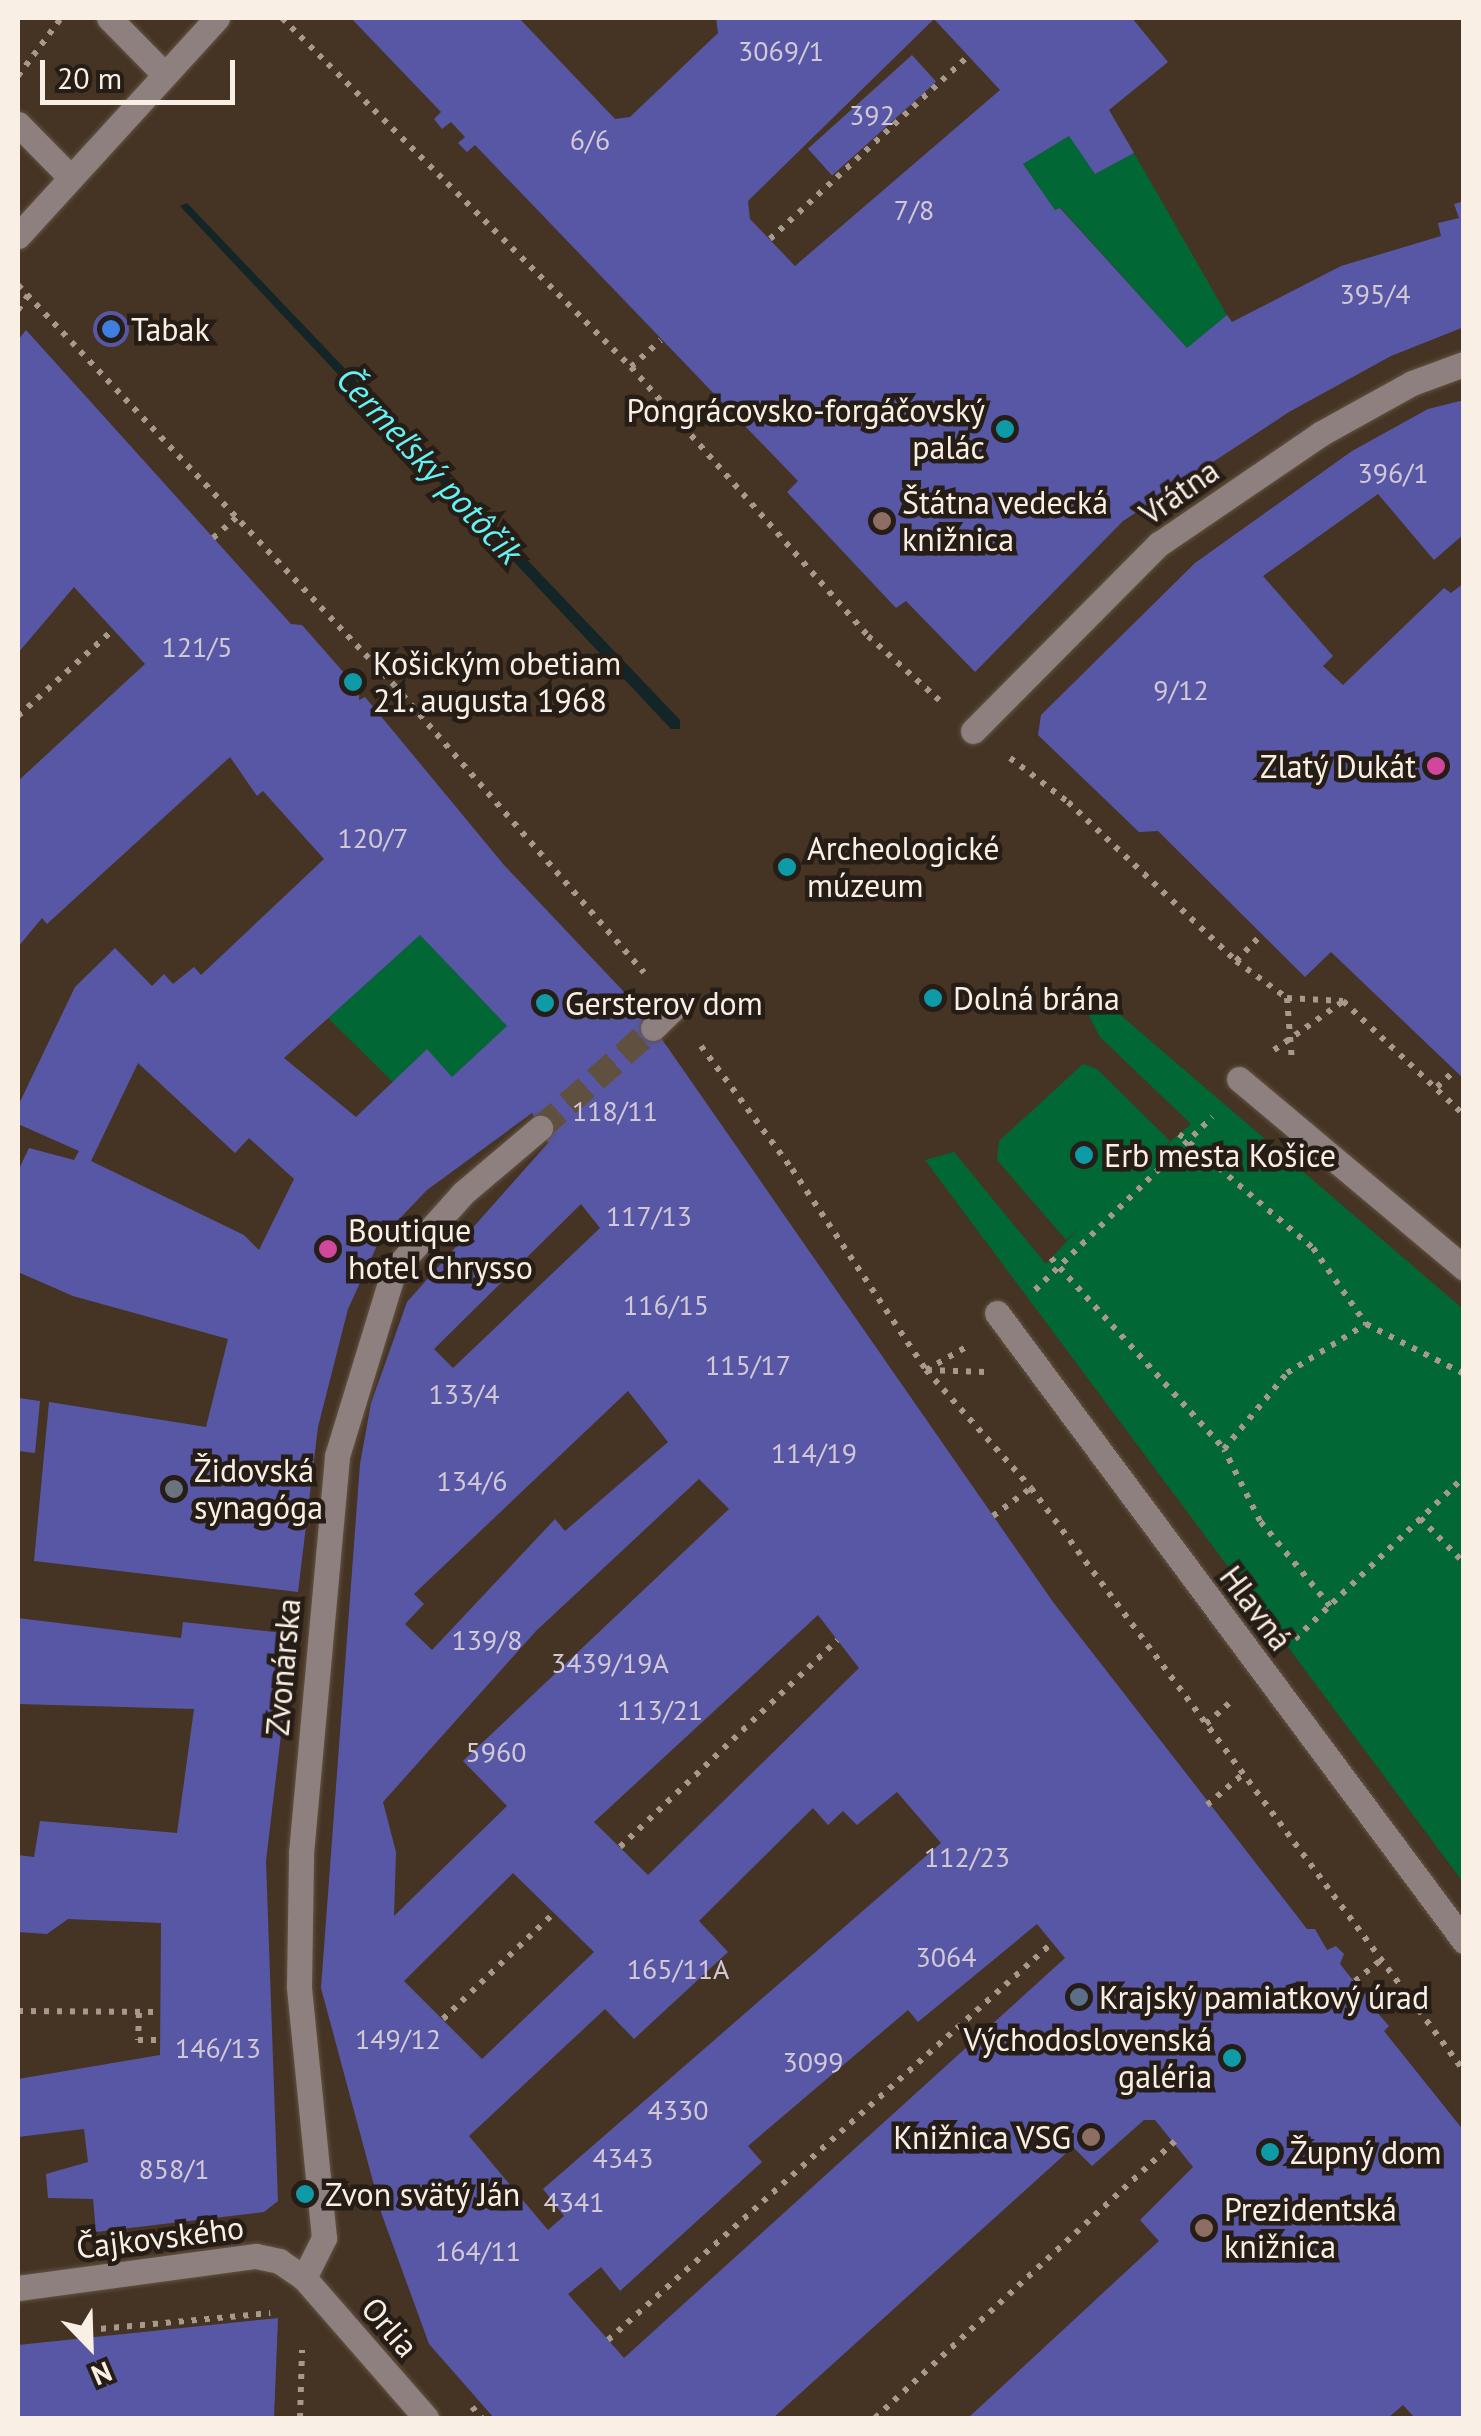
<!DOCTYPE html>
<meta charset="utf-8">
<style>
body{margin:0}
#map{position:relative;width:1481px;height:2436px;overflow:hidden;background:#453423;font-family:"PT Sans",sans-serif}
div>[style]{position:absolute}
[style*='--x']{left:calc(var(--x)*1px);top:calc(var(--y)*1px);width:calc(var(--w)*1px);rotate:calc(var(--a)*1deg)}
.green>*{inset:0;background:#006735}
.water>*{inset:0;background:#132526}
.building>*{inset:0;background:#5857a5;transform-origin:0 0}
.round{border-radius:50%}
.minor-tunnel>*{height:25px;margin-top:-12.5px;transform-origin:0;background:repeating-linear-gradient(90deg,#605040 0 25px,transparent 0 37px)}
.path>*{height:6px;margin-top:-3px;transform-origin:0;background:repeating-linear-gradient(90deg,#a7998c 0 5px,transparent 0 13px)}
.roads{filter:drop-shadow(0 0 2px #625242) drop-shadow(0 0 2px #625242)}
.minor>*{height:25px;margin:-12.5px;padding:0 12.5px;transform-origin:12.5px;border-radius:12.5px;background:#8d807f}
.dots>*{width:28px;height:28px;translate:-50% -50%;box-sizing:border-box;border:5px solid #251d16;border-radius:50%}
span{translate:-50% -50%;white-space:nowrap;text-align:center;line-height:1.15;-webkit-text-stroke:9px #251d16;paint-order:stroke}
.number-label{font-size:28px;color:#d2c9d5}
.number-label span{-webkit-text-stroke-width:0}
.poi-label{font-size:32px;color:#faefe5}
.left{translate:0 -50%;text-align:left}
.right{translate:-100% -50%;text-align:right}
.street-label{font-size:32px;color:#faefe5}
.water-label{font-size:35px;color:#64f2f5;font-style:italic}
.frame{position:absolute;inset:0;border:20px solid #faefe5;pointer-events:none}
.north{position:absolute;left:40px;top:2296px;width:100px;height:100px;-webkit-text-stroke:8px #251d16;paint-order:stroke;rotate:157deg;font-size:28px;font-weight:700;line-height:40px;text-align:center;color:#faefe5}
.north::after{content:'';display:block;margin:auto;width:35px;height:45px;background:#faefe5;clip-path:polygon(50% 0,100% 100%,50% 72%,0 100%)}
.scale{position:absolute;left:40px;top:60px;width:195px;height:45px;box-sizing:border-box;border:5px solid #faefe5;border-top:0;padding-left:12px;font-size:30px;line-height:35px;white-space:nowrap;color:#faefe5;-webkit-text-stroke:8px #251d16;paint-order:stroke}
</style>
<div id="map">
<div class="green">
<div style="clip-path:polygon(1069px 136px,1095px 174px,1134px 153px,1227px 315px,1187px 348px,1061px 208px,1055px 210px,1023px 164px)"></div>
<div style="clip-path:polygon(420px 935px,507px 1026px,452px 1077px,427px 1049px,393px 1082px,328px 1018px)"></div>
<div style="clip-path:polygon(1096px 994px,1463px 1309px,1463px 1882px,925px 1160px,954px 1152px,1046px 1264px,1079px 1228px,1066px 1240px,997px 1160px,999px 1141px,1083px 1064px,1097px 1069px,1170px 1141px,1164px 1147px,1191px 1124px,1100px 1037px,1087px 1012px)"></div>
</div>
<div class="water">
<div style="clip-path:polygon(187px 203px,680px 720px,680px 729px,671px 729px,180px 206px)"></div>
</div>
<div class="building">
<div style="clip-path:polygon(evenodd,351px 18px,519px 18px,615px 119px,630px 117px,718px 33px,716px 18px,1132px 18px,1168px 62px,1109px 110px,1134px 153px,1095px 174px,1069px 136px,1023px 164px,1055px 210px,1060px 208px,1187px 348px,1227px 315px,1232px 322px,1341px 266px,1441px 236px,1438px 223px,1459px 218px,1454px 204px,1464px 201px,1464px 327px,1391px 356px,1289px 412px,1123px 521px,975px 672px,906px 601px,896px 608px,787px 492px,798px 481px,475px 145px,467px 152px,458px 143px,465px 137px,451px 122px,442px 129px,434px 119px,441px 112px,351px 18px,934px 19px,1000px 90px,795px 266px,750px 219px,748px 201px,934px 19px)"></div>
<div style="left:912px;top:55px;width:36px;height:140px;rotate:48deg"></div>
<div class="round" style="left:93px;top:311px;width:36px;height:36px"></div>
<div style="clip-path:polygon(evenodd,26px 330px,291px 624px,302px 625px,359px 690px,359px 700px,365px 697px,504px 865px,643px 1012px,1053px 1602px,1307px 1929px,1315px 1929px,1327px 1950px,1336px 1946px,1344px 1954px,1340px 1964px,1364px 1994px,1375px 1992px,1380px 2002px,1375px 2010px,1389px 2026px,1384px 2031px,1464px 2131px,1464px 2418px,1415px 2418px,1403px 2405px,1388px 2418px,968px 2418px,1159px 2241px,1140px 2220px,1193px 2167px,1155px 2120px,1144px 2120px,1092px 2166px,1073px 2147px,773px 2418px,494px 2418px,429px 2344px,382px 2215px,321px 1988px,360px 1464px,371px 1403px,407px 1302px,548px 1143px,532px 1113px,427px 1190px,380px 1239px,348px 1309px,318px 1427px,298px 1592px,34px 1561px,49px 1402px,206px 1427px,228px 1339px,73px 1296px,18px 1272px,18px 1171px,29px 1148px,74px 1160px,79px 1151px,18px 1124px,18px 1106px,75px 987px,115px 948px,152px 986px,164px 974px,173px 984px,194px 967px,201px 975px,324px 859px,263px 791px,257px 796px,230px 757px,47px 924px,42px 918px,18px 947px,18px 781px,145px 664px,74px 587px,18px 653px,18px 340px,26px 330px,420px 935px,507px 1026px,452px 1077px,427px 1049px,356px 1117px,284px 1058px,420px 935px,26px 330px,138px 1063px,235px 1153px,249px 1138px,294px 1179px,259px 1250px,244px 1235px,91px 1161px,138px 1063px,26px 330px,581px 1204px,600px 1228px,453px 1368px,434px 1349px,581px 1204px,26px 330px,628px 1391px,668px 1442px,565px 1531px,555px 1519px,432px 1650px,405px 1624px,424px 1604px,414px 1594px,628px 1391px,26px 330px,699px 1479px,729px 1509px,463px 1761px,507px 1806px,394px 1916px,396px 1852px,383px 1802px,536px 1631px,699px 1479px,26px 330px,818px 1615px,859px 1668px,648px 1875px,594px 1822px,818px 1615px,26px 330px,897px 1792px,941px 1843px,543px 2189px,564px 2216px,548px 2230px,469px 2136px,605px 2009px,634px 2039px,728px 1952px,699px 1921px,813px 1808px,828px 1825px,843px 1811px,857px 1825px,897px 1792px,26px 330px,513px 1873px,594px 1952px,482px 2059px,404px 1981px,513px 1873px,26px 330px,1037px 1924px,1065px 1958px,624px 2358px,568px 2294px,601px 2267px,620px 2291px,762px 2162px,748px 2146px,908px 2010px,918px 2022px,1037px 1924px)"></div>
<div style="clip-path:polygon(1464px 400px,1464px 534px,1434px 560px,1378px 494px,1263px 576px,1333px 656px,1323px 666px,1343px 685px,1444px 588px,1451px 593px,1464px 583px,1464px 1079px,1331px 952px,1305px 977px,1158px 831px,1139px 832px,1038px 735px,1041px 715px,1195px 563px,1352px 451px,1428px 409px)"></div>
<div style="clip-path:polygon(18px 1398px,40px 1401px,35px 1453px,18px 1451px)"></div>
<div style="clip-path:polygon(18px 1618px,181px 1638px,183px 1622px,293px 1634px,266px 1861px,278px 2201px,264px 2212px,96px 2232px,93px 2199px,48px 2198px,46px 2174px,88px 2162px,84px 2129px,18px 2137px,18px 2079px,160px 2055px,161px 1923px,68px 1919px,47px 1934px,18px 1932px,18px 1855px,34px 1857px,40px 1821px,177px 1833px,194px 1709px,18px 1704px)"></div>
<div style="clip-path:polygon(278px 2318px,274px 2418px,18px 2418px,18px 2345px)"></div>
</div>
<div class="minor-tunnel">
<div style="--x:540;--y:1128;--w:151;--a:-41.5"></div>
</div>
<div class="path">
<div style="--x:282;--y:18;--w:494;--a:45"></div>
<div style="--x:631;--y:367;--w:359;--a:48.6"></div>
<div style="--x:868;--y:636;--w:96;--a:42"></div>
<div style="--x:18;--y:76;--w:72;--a:-53.4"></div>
<div style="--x:770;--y:239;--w:270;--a:-42.7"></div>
<div style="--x:18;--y:285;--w:549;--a:46.77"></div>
<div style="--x:394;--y:685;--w:381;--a:49"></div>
<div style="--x:18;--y:310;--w:18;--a:-56"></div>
<div style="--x:631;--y:367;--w:40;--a:-42"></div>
<div style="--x:213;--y:538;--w:33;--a:-41"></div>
<div style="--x:18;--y:716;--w:128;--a:-42.2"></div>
<div style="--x:1010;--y:758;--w:73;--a:37.2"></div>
<div style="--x:1068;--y:802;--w:231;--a:43.4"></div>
<div style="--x:1236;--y:961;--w:63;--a:36"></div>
<div style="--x:1287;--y:998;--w:56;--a:3.1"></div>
<div style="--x:1343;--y:1001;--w:166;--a:43.3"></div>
<div style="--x:1236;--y:961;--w:36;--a:-46"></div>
<div style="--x:1287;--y:998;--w:63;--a:85.5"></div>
<div style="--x:701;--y:1046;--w:153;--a:53.5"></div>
<div style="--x:792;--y:1169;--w:242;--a:56.3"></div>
<div style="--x:926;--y:1370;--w:158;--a:48.3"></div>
<div style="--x:1031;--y:1488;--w:726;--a:53.4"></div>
<div style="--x:1274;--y:1050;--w:83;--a:-35.2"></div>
<div style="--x:1437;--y:1087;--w:25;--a:-43"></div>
<div style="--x:1179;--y:1134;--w:176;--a:40.4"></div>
<div style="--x:1313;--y:1248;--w:93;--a:55.1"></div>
<div style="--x:1051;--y:1258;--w:258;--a:47.8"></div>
<div style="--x:1035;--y:1290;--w:248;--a:-44.3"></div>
<div style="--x:926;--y:1370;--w:48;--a:-29.7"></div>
<div style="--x:927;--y:1370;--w:58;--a:2"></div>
<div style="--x:993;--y:1516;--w:47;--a:-36.4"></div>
<div style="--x:1420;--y:1518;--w:63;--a:45.6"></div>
<div style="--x:1330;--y:1606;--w:110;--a:-129.5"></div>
<div style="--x:1260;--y:1521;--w:80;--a:-116.6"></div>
<div style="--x:1224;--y:1449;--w:99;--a:-50.3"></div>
<div style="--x:1287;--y:1373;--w:93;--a:-31.8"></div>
<div style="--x:1366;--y:1324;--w:110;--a:27"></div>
<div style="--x:1295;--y:1639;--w:234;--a:-43.8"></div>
<div style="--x:1206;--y:1724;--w:31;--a:-42"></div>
<div style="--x:1207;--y:1805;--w:48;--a:-40.7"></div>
<div style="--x:620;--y:1847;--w:300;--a:-43.6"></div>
<div style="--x:1355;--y:1981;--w:35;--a:-39"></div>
<div style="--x:18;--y:2011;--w:141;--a:0.4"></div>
<div style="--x:139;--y:2013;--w:27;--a:92"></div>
<div style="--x:138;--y:2040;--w:22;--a:0"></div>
<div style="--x:443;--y:2019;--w:153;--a:-43.7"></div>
<div style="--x:88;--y:2330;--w:183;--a:-5.3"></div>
<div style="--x:608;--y:2340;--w:596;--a:-41.8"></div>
<div style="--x:472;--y:2407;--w:15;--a:48"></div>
<div style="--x:300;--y:2418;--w:68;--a:-88.3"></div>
<div style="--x:875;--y:2418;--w:408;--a:-42.7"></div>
</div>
<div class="roads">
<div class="minor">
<div style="--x:109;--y:18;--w:77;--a:45.5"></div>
<div style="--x:18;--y:124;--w:74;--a:45.5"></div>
<div style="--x:18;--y:236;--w:295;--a:-47.6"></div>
<div style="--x:973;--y:731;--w:264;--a:-45.2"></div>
<div style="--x:1159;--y:544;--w:195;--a:-34.3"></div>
<div style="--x:1320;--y:434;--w:105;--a:-29"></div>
<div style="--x:1412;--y:383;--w:55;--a:-20.1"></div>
<div style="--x:653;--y:1028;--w:28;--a:-44"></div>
<div style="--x:1239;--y:1079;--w:294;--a:40"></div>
<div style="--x:997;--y:1313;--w:783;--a:53.36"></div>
<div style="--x:304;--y:2278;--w:45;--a:-63.4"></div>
<div style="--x:324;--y:2238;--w:253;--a:-95.7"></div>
<div style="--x:299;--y:1986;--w:133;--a:-89.1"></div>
<div style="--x:301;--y:1853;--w:399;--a:-84.8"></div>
<div style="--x:337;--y:1456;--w:195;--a:-73"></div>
<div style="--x:394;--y:1270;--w:103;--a:-48.1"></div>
<div style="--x:463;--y:1193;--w:101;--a:-40.2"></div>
<div style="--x:18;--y:2288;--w:240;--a:-7.7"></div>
<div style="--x:256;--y:2256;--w:24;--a:12"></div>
<div style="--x:279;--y:2261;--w:30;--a:34"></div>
<div style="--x:304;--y:2278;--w:186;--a:48.9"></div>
</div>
</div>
<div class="dots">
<div style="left:111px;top:329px;background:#3f7fe0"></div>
<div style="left:1005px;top:429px;background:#0f9aa8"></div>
<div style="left:882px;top:521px;background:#8d6e63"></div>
<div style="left:353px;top:682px;background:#0f9aa8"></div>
<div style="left:1436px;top:766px;background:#d1479c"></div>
<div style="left:787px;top:867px;background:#0f9aa8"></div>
<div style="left:933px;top:998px;background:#0f9aa8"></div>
<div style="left:545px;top:1003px;background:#0f9aa8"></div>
<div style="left:1084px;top:1155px;background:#0f9aa8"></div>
<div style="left:328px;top:1249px;background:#d1479c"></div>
<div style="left:174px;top:1489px;background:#6b7280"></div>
<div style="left:1079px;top:1997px;background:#5c6f8a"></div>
<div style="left:1232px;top:2058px;background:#0f9aa8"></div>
<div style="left:1091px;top:2137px;background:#8d6e63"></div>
<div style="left:1270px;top:2152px;background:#0f9aa8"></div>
<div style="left:305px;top:2194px;background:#0f9aa8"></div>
<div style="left:1204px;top:2228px;background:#8d6e63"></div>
</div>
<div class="number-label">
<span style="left:781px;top:51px">3069/1</span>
<span style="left:872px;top:115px">392</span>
<span style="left:590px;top:140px">6/6</span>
<span style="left:914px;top:210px">7/8</span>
<span style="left:1375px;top:294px">395/4</span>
<span style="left:1393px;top:473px">396/1</span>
<span style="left:197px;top:647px">121/5</span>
<span style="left:1181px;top:690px">9/12</span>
<span style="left:373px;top:838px">120/7</span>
<span style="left:615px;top:1111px">118/11</span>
<span style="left:649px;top:1216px">117/13</span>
<span style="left:666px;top:1305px">116/15</span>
<span style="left:748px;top:1365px">115/17</span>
<span style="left:464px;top:1394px">133/4</span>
<span style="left:814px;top:1453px">114/19</span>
<span style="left:472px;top:1481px">134/6</span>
<span style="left:487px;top:1640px">139/8</span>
<span style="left:610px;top:1663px">3439/19A</span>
<span style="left:660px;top:1710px">113/21</span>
<span style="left:496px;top:1752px">5960</span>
<span style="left:967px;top:1857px">112/23</span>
<span style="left:946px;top:1957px">3064</span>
<span style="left:678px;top:1969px">165/11A</span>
<span style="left:398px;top:2039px">149/12</span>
<span style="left:218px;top:2048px">146/13</span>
<span style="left:813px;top:2062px">3099</span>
<span style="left:678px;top:2110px">4330</span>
<span style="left:623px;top:2158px">4343</span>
<span style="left:174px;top:2169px">858/1</span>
<span style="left:574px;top:2202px">4341</span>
<span style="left:478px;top:2251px">164/11</span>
</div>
<div class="poi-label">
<span class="left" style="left:131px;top:329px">Tabak</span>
<span class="right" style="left:985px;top:429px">Pongrácovsko-forgáčovský<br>palác</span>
<span class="left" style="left:902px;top:521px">Štátna vedecká<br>knižnica</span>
<span class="left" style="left:373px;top:682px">Košickým obetiam<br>21. augusta 1968</span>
<span class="right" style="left:1416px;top:766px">Zlatý Dukát</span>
<span class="left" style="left:807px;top:867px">Archeologické<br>múzeum</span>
<span class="left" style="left:953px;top:998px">Dolná brána</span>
<span class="left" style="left:565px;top:1003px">Gersterov dom</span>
<span class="left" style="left:1104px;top:1155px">Erb mesta Košice</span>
<span class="left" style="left:348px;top:1249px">Boutique<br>hotel Chrysso</span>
<span class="left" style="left:194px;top:1489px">Židovská<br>synagóga</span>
<span class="left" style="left:1099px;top:1997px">Krajský pamiatkový úrad</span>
<span class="right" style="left:1212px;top:2058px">Východoslovenská<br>galéria</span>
<span class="right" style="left:1071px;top:2137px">Knižnica VSG</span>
<span class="left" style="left:1290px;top:2152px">Župný dom</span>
<span class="left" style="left:325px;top:2194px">Zvon svätý Ján</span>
<span class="left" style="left:1224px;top:2228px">Prezidentská<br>knižnica</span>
</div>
<div class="street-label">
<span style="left:1179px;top:492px;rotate:-35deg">Vrátna</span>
<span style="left:1256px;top:1608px;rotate:53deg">Hlavná</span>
<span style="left:283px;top:1667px;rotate:-85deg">Zvonárska</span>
<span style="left:160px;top:2237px;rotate:-7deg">Čajkovského</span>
<span style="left:390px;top:2327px;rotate:49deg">Orlia</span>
</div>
<div class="water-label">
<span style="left:430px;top:465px;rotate:47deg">Čermeľský potôčik</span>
</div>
<div class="frame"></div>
<div class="north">N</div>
<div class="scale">20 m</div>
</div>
